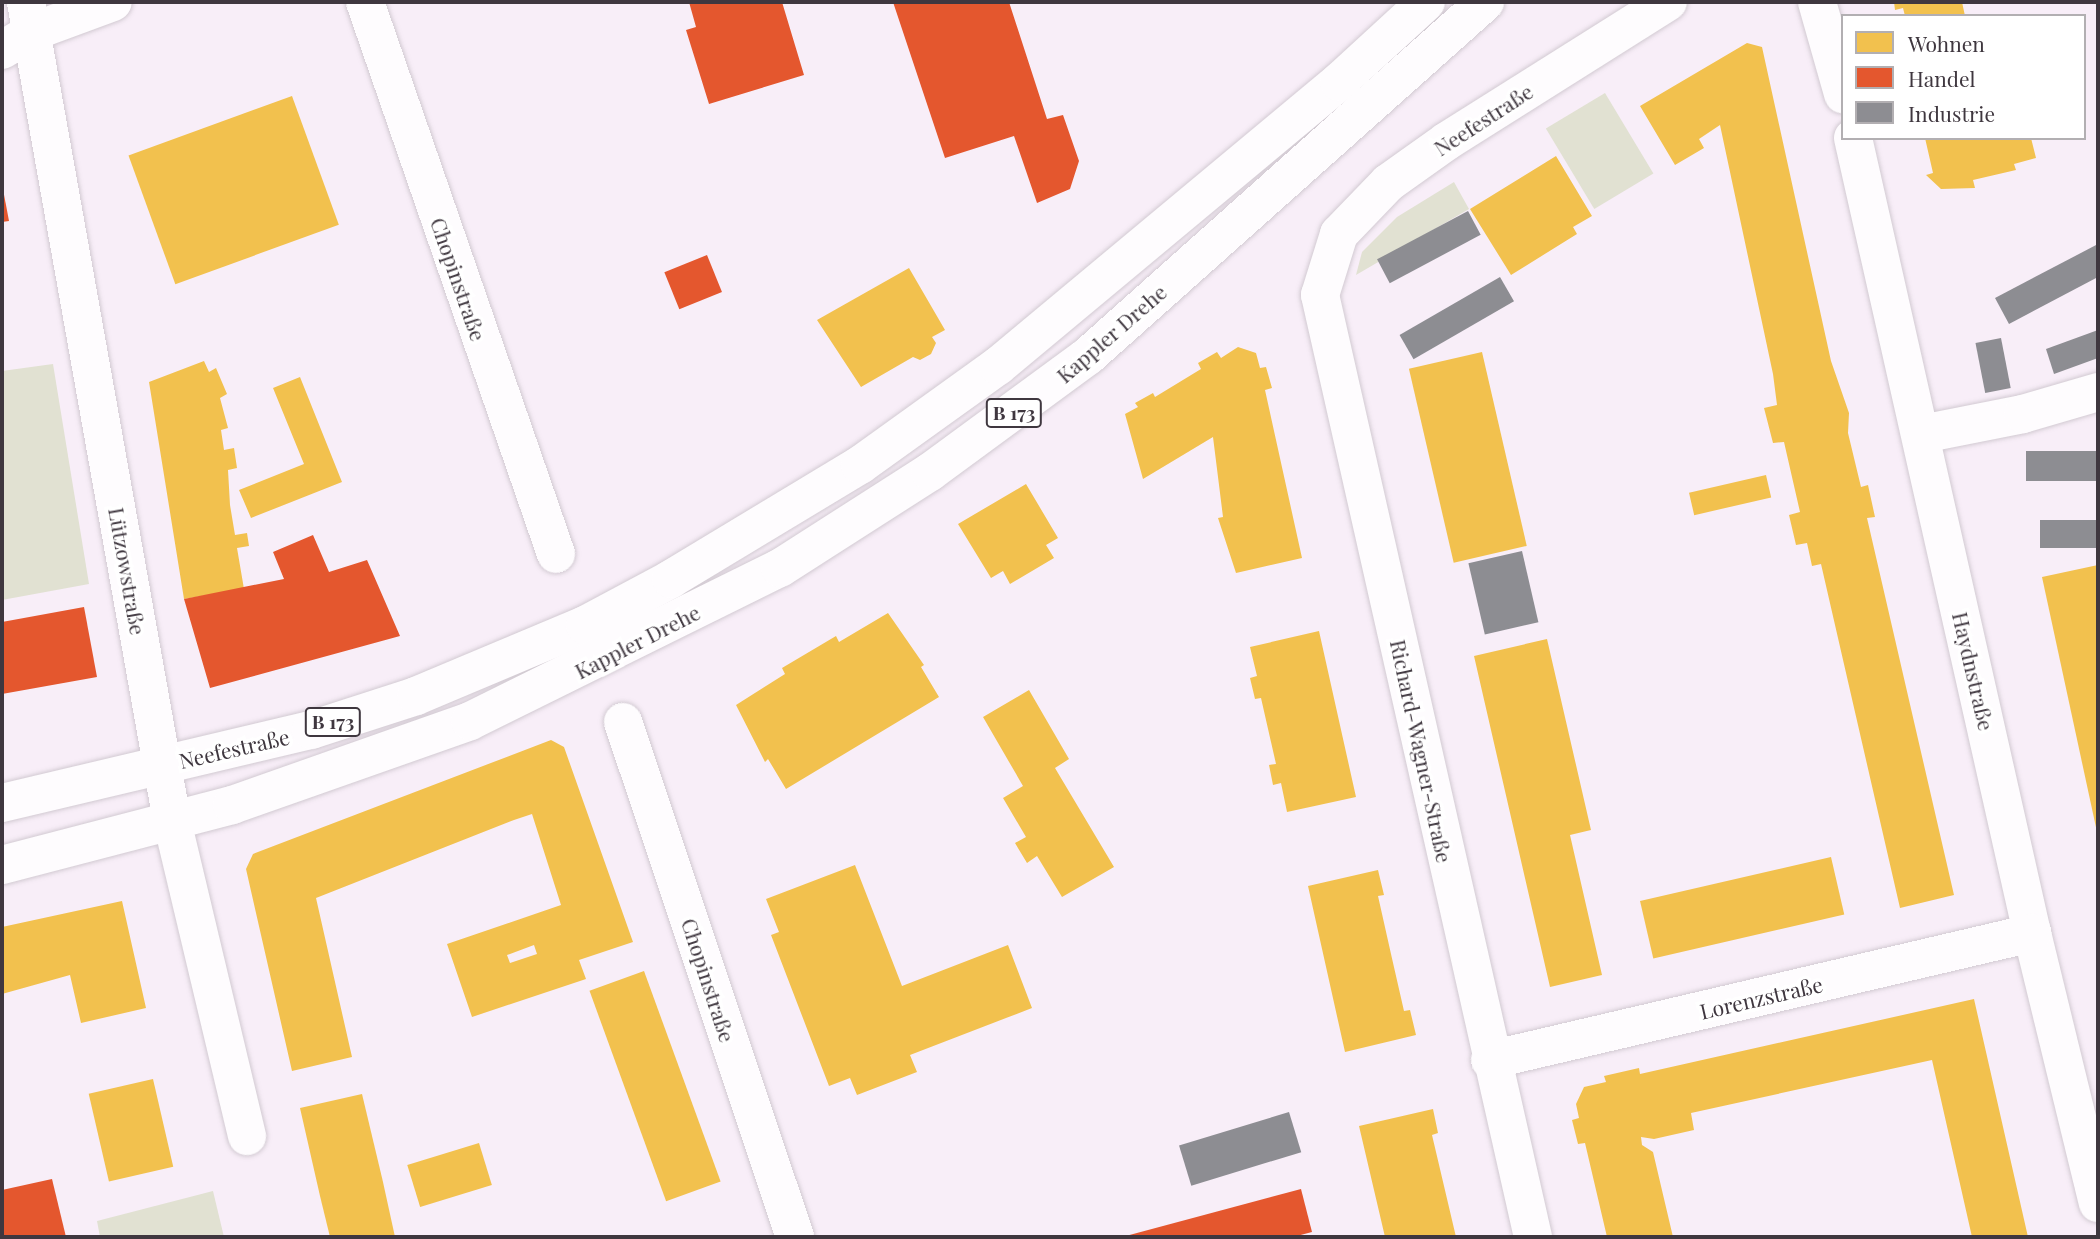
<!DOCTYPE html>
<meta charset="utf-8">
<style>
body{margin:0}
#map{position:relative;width:2100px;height:1239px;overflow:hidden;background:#f8eef8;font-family:"Playfair Display",serif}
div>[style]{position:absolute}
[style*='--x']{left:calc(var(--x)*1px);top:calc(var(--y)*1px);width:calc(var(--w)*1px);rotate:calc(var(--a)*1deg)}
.green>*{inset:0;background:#e1e1d2;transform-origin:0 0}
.homes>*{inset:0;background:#f2c14e;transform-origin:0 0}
.shops>*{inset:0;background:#e4572e;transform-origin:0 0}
.industry>*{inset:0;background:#8d8d92;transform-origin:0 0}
.roads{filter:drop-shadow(0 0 2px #d2cad2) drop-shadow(0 0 2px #d2cad2)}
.minor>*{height:38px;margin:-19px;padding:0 19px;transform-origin:19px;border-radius:19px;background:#fefcfe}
.major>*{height:38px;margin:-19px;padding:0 19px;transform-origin:19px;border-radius:19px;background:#fefcfe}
span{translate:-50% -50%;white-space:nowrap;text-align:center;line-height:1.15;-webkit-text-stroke:7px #fff;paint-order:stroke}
.shield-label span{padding:2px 5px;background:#fff;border:2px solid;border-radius:5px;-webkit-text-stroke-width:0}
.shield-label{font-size:19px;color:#3f373f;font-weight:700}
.street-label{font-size:21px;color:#3f373f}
.frame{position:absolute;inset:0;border:4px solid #3f373f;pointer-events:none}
.legend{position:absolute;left:1841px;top:14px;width:245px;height:126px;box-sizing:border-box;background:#fff;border:2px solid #b2afb2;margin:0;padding:9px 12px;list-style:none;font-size:21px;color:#3f373f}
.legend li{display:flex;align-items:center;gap:14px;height:35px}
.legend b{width:35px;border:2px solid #b2afb2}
</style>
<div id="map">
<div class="green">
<div style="left:1605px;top:93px;width:94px;height:69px;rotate:59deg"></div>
<div style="clip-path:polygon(1454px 182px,1469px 209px,1356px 275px,1362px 252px,1397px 217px)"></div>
<div style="clip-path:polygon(53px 364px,89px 584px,2px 600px,2px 371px)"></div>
<div style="clip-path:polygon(213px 1191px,224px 1237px,100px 1237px,97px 1221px)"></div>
</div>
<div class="homes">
<div style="clip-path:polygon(1894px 2px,1962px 2px,1965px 16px,1905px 16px,1903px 8px,1895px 10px)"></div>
<div style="clip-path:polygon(1747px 43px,1762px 47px,1831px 361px,1849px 413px,1848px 433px,1861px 487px,1868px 485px,1875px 517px,1867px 518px,1954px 895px,1900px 908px,1821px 564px,1812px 566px,1807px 543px,1796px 545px,1789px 515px,1800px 512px,1784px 442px,1773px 443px,1764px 408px,1777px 405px,1773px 374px,1720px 125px,1699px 139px,1704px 148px,1675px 165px,1640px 106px)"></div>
<div style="left:292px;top:96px;width:137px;height:174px;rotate:70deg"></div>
<div style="clip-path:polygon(1925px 138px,2031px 138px,2036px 158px,2014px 164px,2016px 170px,1973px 180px,1975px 188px,1941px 189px,1926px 175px,1933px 173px)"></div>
<div style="clip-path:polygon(1556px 156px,1592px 216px,1573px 227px,1577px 234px,1511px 275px,1470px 209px)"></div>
<div style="clip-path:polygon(909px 268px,945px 330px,932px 337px,936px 343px,931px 354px,920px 360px,913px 357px,861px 387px,817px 320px)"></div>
<div style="clip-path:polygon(1238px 347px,1256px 353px,1260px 368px,1266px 367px,1272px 388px,1265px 390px,1302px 558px,1236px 573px,1218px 518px,1223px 517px,1213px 437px,1143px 479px,1125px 414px,1138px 407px,1135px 403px,1153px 393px,1155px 397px,1201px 369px,1198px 363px,1217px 352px,1221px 358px)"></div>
<div style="left:1482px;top:352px;width:199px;height:75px;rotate:77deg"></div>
<div style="clip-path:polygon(204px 361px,209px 372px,216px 368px,227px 394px,220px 398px,228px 428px,221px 430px,224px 450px,234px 448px,237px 468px,228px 470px,230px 505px,235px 535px,247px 533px,249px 546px,237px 548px,244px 589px,184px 599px,149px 382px)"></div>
<div style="clip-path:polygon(300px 377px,342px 482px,251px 518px,239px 490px,304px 464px,273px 388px)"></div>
<div style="left:1766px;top:475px;width:23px;height:79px;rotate:77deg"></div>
<div style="clip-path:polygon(1026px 484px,1058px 538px,1046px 545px,1054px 558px,1010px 584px,1003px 571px,991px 578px,958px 524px)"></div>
<div style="clip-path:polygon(2098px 565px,2098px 832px,2097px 832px,2042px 577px)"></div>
<div style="clip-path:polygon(888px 613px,924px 665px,921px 667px,939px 697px,786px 789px,768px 759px,765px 762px,736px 705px,785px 674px,782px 668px,836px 636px,839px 642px)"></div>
<div style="clip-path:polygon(1319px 631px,1356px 797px,1287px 812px,1281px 783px,1273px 785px,1269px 765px,1276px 764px,1261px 698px,1255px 699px,1250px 678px,1257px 676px,1250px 647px)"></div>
<div style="clip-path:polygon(1547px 639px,1591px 830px,1570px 835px,1602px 975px,1550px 987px,1474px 656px)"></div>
<div style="clip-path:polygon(1029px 690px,1069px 759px,1055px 768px,1114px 867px,1062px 897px,1037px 856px,1027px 863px,1015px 843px,1026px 837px,1003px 798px,1023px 786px,983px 717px)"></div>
<div style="clip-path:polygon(evenodd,551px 740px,564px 747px,633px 942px,579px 960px,586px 979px,472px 1017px,447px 944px,561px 905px,532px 814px,514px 820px,316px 898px,352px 1057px,292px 1071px,246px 869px,253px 854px,551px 740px,534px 945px,537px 954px,510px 963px,507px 955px,534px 945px)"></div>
<div style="left:1831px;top:857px;width:59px;height:196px;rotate:77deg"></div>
<div style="clip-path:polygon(855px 865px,902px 986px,1008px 945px,1032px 1008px,910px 1055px,917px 1072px,857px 1095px,850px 1078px,829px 1086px,771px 935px,779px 932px,766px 899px)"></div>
<div style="clip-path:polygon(1378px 870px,1384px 895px,1378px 896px,1391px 954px,1404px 1011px,1410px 1010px,1416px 1035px,1345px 1052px,1308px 886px)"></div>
<div style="clip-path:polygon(122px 901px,146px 1008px,81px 1023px,70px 975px,2px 994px,2px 927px)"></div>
<div style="left:644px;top:971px;width:224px;height:58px;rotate:70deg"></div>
<div style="clip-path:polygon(1974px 999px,2028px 1237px,1972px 1237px,1932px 1060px,1691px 1113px,1694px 1130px,1654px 1139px,1641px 1137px,1642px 1145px,1653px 1152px,1673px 1237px,1607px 1237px,1585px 1143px,1578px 1144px,1572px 1120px,1579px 1118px,1576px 1104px,1584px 1087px,1606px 1082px,1604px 1076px,1639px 1068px,1640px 1074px)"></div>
<div style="left:153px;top:1079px;width:90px;height:66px;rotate:77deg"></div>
<div style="clip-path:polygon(362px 1094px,383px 1182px,395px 1237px,330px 1237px,320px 1196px,300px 1108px)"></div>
<div style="clip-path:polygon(1433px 1109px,1438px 1133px,1432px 1135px,1456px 1237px,1385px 1237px,1359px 1126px)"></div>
<div style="left:479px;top:1143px;width:44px;height:75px;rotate:73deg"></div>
</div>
<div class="shops">
<div style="clip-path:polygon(689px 2px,782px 2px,804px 75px,709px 104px,686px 30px,696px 27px)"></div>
<div style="clip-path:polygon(893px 2px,1009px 2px,1047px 119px,1063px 115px,1079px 161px,1070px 189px,1037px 203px,1014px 136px,945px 158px)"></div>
<div style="clip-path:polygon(2px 184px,9px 221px,2px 222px)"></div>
<div style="left:707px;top:255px;width:40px;height:46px;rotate:68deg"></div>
<div style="clip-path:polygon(313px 535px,329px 572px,367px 560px,400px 636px,210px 688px,184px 599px,284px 579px,273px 552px)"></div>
<div style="clip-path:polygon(84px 607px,97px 677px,2px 694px,2px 622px)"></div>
<div style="clip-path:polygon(52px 1179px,66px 1237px,2px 1237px,2px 1190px)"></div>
<div style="clip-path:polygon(1301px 1189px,1312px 1232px,1293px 1237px,1122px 1237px)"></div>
</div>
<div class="industry">
<div style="left:1468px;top:211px;width:27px;height:103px;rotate:62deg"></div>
<div style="clip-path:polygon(2098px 244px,2098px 277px,2009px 324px,1995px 298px)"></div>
<div style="left:1500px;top:277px;width:28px;height:116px;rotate:60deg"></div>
<div style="clip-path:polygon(2098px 330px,2098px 358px,2054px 374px,2046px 349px)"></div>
<div style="left:2001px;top:338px;width:51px;height:26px;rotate:79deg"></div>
<div style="left:2098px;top:451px;width:30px;height:72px;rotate:90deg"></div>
<div style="left:2098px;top:520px;width:28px;height:58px;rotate:90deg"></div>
<div style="left:1522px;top:551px;width:73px;height:55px;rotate:77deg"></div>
<div style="left:1289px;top:1112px;width:42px;height:115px;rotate:73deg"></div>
</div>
<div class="roads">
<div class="minor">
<div style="--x:26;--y:2;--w:832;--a:79.89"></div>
<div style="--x:172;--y:821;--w:324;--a:76.6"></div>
<div style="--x:365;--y:2;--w:584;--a:70.91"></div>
<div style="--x:1817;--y:2;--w:96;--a:74.2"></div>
<div style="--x:2;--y:50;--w:35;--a:-31"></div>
<div style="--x:32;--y:32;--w:86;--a:-20.3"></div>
<div style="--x:1853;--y:138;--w:815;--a:77.31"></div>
<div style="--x:2032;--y:933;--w:278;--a:76.3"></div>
<div style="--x:1922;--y:434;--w:103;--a:-11.2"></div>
<div style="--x:2023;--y:414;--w:78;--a:-16.3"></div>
<div style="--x:623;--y:722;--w:543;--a:71.53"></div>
<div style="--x:1490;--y:1060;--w:557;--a:-13.19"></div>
<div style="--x:1533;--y:1237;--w:966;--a:-102.74"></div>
<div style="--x:1320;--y:295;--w:64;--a:-72.7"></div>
<div style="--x:1339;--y:234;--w:71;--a:-46.1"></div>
<div style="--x:1388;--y:183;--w:72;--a:-35.4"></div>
<div style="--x:1447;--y:141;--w:261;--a:-32.2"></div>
</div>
<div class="major">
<div style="--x:2;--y:803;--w:318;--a:-13.3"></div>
<div style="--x:311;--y:730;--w:110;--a:-17.9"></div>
<div style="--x:416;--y:696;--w:183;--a:-22.8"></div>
<div style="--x:585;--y:625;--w:98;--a:-28.1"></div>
<div style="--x:671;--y:579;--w:221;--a:-31.1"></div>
<div style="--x:860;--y:465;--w:170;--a:-35.7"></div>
<div style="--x:998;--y:366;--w:444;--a:-39.8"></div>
<div style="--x:1339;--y:82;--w:118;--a:-42.6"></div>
<div style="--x:2;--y:865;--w:238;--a:-14.6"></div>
<div style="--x:232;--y:805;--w:252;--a:-19.4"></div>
<div style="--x:470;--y:721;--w:346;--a:-26.3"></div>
<div style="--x:780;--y:568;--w:178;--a:-32.6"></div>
<div style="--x:930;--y:472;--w:196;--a:-36.3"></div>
<div style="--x:1088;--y:356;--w:532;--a:-41.72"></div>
</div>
</div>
<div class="shield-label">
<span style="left:1014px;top:413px">B 173</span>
<span style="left:333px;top:722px">B 173</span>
</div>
<div class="street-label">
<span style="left:1483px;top:119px;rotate:-33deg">Neefestraße</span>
<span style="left:459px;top:279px;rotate:71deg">Chopinstraße</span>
<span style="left:1111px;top:333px;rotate:-41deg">Kappler Drehe</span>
<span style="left:128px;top:571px;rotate:80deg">Lützowstraße</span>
<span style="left:637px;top:641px;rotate:-27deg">Kappler Drehe</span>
<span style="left:1974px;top:671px;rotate:77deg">Haydnstraße</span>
<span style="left:234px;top:748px;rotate:-13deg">Neefestraße</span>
<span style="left:1422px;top:751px;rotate:78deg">Richard-Wagner-Straße</span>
<span style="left:709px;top:980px;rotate:72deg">Chopinstraße</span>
<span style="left:1761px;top:997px;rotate:-13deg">Lorenzstraße</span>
</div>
<div class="frame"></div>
<ul class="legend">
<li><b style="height:19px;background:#f2c14e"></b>Wohnen</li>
<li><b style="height:19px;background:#e4572e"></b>Handel</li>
<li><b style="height:19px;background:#8d8d92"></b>Industrie</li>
</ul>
</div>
